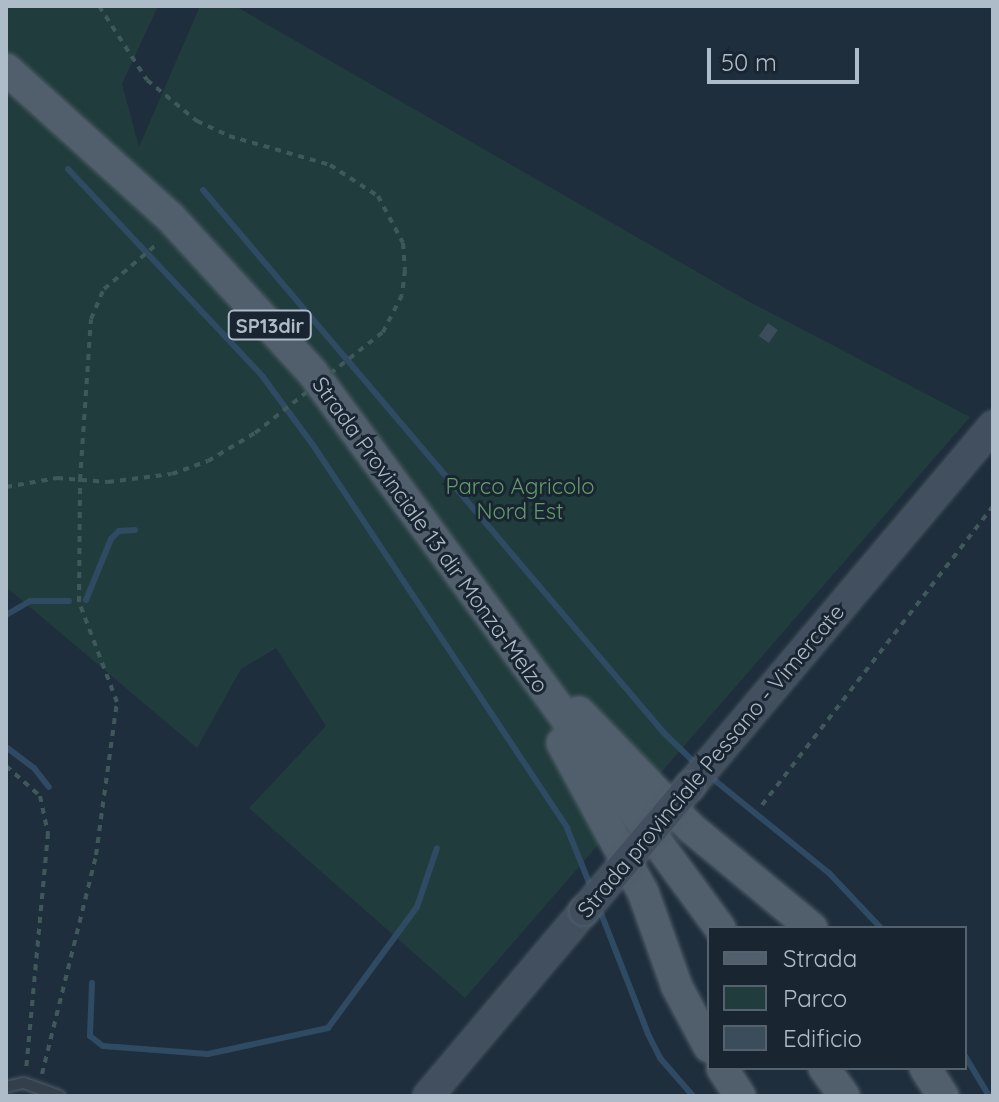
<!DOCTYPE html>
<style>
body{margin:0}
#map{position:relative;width:999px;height:1102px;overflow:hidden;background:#1f2e3c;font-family:Quicksand,sans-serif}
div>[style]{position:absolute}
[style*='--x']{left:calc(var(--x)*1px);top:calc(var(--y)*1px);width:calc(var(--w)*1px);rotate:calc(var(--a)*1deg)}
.green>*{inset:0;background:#213c3d}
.stream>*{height:6px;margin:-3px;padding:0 3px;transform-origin:3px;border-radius:3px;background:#2f4a63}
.building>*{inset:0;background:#3b4d5b;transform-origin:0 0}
.path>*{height:4px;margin-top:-2px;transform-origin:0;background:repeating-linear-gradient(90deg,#3f595a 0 6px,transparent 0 12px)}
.roads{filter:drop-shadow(0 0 2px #515e6a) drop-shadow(0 0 2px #515e6a)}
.lane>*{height:10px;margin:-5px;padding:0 5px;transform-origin:5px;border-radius:5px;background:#33404c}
.secondary>*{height:28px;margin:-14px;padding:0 14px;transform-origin:14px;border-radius:14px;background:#414f5f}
.primary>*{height:30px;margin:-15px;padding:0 15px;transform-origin:15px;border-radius:15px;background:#515f6c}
.path-bridge>*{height:4px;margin-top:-2px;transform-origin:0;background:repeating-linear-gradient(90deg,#3f595a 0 6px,transparent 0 12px)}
.bridges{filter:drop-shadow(0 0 2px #515e6a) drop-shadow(0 0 2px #515e6a)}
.secondary-bridge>*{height:28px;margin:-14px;padding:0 14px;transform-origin:14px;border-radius:14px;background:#414f5f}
span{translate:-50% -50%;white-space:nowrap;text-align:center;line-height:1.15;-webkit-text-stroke:6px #192530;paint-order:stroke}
.shield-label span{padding:2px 6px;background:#192530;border:2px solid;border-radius:6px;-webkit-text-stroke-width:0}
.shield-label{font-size:20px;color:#aebbc8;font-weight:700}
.park-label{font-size:22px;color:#639b6b}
.street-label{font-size:22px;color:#aebbc8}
.frame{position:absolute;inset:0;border:8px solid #aebbc8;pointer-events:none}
.legend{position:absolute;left:707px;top:926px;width:260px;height:144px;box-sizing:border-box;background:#192530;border:2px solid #55616d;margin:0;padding:10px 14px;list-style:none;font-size:24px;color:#aebbc8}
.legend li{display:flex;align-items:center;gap:16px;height:40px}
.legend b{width:40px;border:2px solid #55616d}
.scale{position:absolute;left:707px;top:48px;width:152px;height:36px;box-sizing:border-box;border:4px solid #aebbc8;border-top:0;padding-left:10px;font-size:24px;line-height:28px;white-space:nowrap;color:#aebbc8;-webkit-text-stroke:6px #192530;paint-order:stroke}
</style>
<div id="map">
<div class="green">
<div style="clip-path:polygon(6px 6px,158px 6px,122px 84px,139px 147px,200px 6px,235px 6px,746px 300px,970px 417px,465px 998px,249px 808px,326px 726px,276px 648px,241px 669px,197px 748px,6px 587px)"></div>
</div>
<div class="stream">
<div style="--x:68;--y:169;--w:285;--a:46.8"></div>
<div style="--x:263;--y:377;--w:84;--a:53.7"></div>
<div style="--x:313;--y:445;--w:460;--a:56.4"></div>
<div style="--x:567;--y:828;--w:67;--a:68"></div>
<div style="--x:203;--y:190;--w:712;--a:49.67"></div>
<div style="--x:664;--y:733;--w:45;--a:44.1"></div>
<div style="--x:86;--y:600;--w:66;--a:-67.7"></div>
<div style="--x:111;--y:539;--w:11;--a:-45"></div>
<div style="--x:119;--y:531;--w:16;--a:-4"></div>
<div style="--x:6;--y:615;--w:28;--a:-30"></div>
<div style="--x:30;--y:601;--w:39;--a:0"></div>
<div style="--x:6;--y:747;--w:35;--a:37"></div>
<div style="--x:34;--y:768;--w:24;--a:52"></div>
<div style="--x:707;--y:774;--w:157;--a:39.1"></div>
<div style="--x:829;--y:873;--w:76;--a:46.6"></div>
<div style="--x:599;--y:908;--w:135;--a:68.7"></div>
<div style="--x:648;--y:1034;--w:27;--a:63"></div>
<div style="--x:660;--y:1058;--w:50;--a:49"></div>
<div style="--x:92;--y:983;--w:53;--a:92.2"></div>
<div style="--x:90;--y:1036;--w:16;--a:38"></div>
<div style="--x:103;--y:1046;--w:105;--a:4.4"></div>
<div style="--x:208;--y:1054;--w:123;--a:-12.2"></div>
<div style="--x:328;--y:1028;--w:150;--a:-53.7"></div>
<div style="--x:417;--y:907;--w:62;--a:-71.3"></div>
<div style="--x:965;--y:1056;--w:47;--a:59"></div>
</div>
<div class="building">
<div style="left:768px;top:323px;width:12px;height:16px;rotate:35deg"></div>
</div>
<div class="path">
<div style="--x:99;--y:6;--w:88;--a:57"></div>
<div style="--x:147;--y:80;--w:65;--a:39.4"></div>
<div style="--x:197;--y:121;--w:35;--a:25"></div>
<div style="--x:229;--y:136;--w:105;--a:16"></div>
<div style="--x:330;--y:165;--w:57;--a:32.9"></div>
<div style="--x:378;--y:196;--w:53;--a:62"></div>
<div style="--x:403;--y:243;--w:27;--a:86"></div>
<div style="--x:405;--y:270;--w:25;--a:97"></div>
<div style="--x:402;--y:295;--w:42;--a:117.2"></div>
<div style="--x:6;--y:487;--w:52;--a:-10"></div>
<div style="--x:57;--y:478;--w:51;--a:4.5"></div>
<div style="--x:108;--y:482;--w:64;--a:-7.1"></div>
<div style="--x:172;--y:474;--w:38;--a:-20"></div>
<div style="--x:208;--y:461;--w:55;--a:-30.8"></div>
<div style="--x:6;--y:766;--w:45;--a:41.4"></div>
<div style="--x:40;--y:796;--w:38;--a:78"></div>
<div style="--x:48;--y:833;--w:238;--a:95.3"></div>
<div style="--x:762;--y:805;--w:378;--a:-52.3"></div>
<div style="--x:42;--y:1074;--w:226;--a:-76.1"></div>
<div style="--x:96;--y:855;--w:154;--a:-82.2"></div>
<div style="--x:117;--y:702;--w:107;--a:-110.8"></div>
<div style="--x:79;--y:602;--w:122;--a:-89.5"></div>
<div style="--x:80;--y:480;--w:161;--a:-86.1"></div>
<div style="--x:91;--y:319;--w:33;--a:-67"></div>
<div style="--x:104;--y:289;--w:70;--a:-40.3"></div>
</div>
<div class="roads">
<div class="lane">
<div style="--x:6;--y:1087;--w:18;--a:-13"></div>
<div style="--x:24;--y:1083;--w:38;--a:20"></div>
</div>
<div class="secondary">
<div style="--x:690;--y:786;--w:471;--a:-49.9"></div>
<div style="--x:428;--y:1096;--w:242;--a:-49.9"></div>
</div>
<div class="primary">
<div style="--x:6;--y:69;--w:221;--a:42.1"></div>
<div style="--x:170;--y:217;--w:210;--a:47.5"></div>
<div style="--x:312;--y:372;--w:690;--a:53.73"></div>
<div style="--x:579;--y:712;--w:161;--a:46"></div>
<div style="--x:691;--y:828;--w:157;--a:39.6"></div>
<div style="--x:562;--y:743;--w:170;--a:61.5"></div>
<div style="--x:643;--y:892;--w:101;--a:70.3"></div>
<div style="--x:677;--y:987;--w:68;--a:61.9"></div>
<div style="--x:722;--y:1068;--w:33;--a:57"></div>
<div style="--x:824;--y:1068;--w:34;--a:54"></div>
<div style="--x:925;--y:1068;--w:33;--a:57"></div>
</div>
</div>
<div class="path-bridge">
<div style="--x:255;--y:433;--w:163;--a:-38.3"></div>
</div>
<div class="bridges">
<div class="secondary-bridge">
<div style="--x:584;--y:911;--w:164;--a:-49.7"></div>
</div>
</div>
<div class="shield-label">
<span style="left:270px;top:325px">SP13dir</span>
</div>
<div class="park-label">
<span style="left:520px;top:499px">Parco Agricolo<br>Nord Est</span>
</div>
<div class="street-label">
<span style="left:430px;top:535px;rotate:54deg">Strada Provinciale 13 dir Monza-Melzo</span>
<span style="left:711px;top:761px;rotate:-50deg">Strada provinciale Pessano - Vimercate</span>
</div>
<div class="frame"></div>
<ul class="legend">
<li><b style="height:10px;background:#515f6c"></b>Strada</li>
<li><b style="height:22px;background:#213c3d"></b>Parco</li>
<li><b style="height:22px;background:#3b4d5b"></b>Edificio</li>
</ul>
<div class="scale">50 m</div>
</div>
